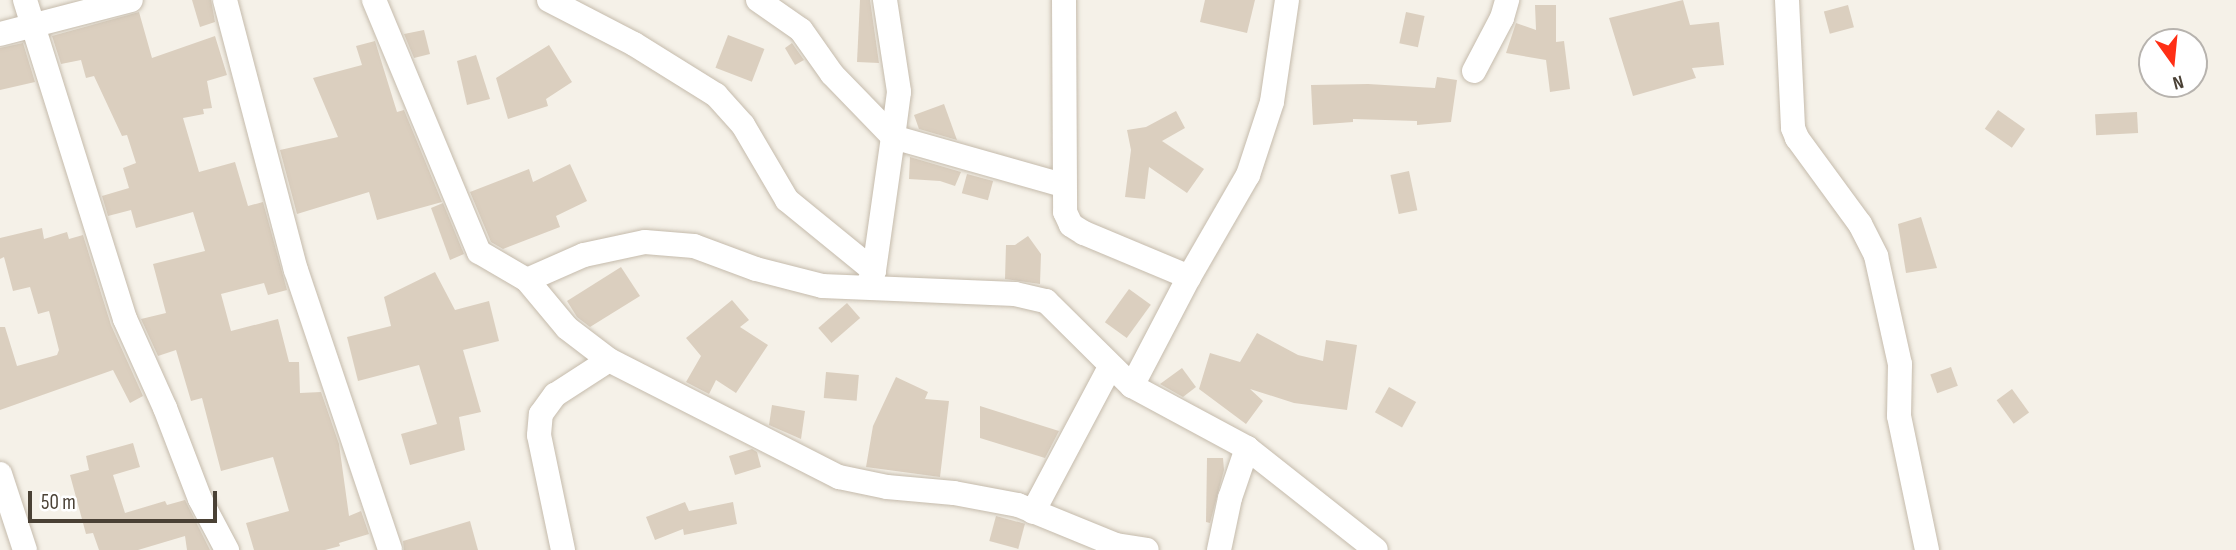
<!DOCTYPE html>
<style>
body{margin:0}
#map{position:relative;width:2236px;height:550px;overflow:hidden;background:#f5f1e8;font-family:"Sofia Sans Condensed",sans-serif}
div>[style]{position:absolute}
[style*='--x']{left:calc(var(--x)*1px);top:calc(var(--y)*1px);width:calc(var(--w)*1px);rotate:calc(var(--a)*1deg)}
.building>*{inset:0;background:#dbcfbf;transform-origin:0 0}
.roads{filter:drop-shadow(0 0 2px #c5bbac) drop-shadow(0 0 2px #c5bbac)}
.street>*{height:24px;margin:-12px;padding:0 12px;transform-origin:12px;border-radius:12px;background:#fff}
span{translate:-50% -50%;white-space:nowrap;text-align:center;line-height:1.15;-webkit-text-stroke:5px #fff;paint-order:stroke}
.north{position:absolute;left:2138px;top:28px;width:70px;height:70px;box-sizing:border-box;background:#fff;border:2px solid #b7b3ae;border-radius:50%;rotate:165deg;font-size:19px;font-weight:700;line-height:28px;text-align:center;color:#4a4135}
.north::after{content:'';display:block;margin:auto;width:24px;height:32px;background:#ff2f15;clip-path:polygon(50% 0,100% 100%,50% 72%,0 100%)}
.scale{position:absolute;left:28px;top:491px;width:189px;height:32px;box-sizing:border-box;border:4px solid #4a4135;border-top:0;padding-left:9px;font-size:21px;line-height:24px;white-space:nowrap;color:#4a4135;-webkit-text-stroke:5px #fff;paint-order:stroke}
</style>
<div id="map">
<div class="building">
<div style="clip-path:polygon(192px 0,211px 0,215px 22px,200px 27px)"></div>
<div style="clip-path:polygon(860px 0,870px 0,879px 63px,857px 62px)"></div>
<div style="clip-path:polygon(1205px 0,1255px 0,1247px 33px,1200px 22px)"></div>
<div style="clip-path:polygon(1683px 0,1690px 25px,1719px 22px,1724px 65px,1692px 68px,1696px 78px,1633px 96px,1609px 18px)"></div>
<div style="clip-path:polygon(1535px 5px,1556px 5px,1556px 42px,1564px 41px,1570px 89px,1550px 92px,1546px 60px,1506px 53px,1516px 23px,1536px 30px)"></div>
<div style="left:1848px;top:5px;width:23px;height:25px;rotate:75deg"></div>
<div style="clip-path:polygon(139px 12px,152px 58px,215px 36px,227px 75px,207px 81px,212px 108px,203px 109px,204px 114px,183px 118px,199px 172px,235px 162px,248px 206px,263px 202px,287px 290px,268px 295px,264px 283px,221px 294px,231px 331px,278px 319px,289px 362px,299px 362px,300px 393px,321px 392px,339px 444px,349px 516px,361px 511px,369px 534px,339px 543px,340px 546px,325px 550px,254px 550px,246px 523px,289px 511px,273px 457px,221px 471px,202px 398px,191px 401px,176px 350px,158px 356px,141px 319px,166px 313px,153px 264px,205px 251px,193px 212px,136px 228px,131px 210px,108px 216px,102px 196px,129px 188px,123px 168px,136px 163px,127px 135px,122px 136px,94px 76px,86px 78px,81px 60px,61px 64px,52px 36px)"></div>
<div style="left:1406px;top:12px;width:19px;height:32px;rotate:12deg"></div>
<div style="clip-path:polygon(424px 30px,430px 54px,414px 58px,404px 34px)"></div>
<div style="left:728px;top:35px;width:39px;height:35px;rotate:21deg"></div>
<div style="clip-path:polygon(375px 41px,397px 112px,404px 110px,442px 202px,377px 220px,369px 192px,297px 214px,280px 150px,338px 137px,313px 78px,362px 65px,356px 46px)"></div>
<div style="clip-path:polygon(23px 43px,35px 82px,0 90px,0 48px)"></div>
<div style="clip-path:polygon(792px 43px,804px 60px,795px 65px,785px 48px)"></div>
<div style="clip-path:polygon(549px 45px,572px 82px,546px 99px,548px 106px,508px 119px,496px 78px)"></div>
<div style="clip-path:polygon(476px 55px,490px 99px,467px 105px,457px 61px)"></div>
<div style="clip-path:polygon(1437px 77px,1457px 80px,1451px 122px,1417px 125px,1417px 121px,1353px 119px,1353px 122px,1313px 125px,1311px 85px,1368px 84px,1435px 88px)"></div>
<div style="clip-path:polygon(944px 104px,957px 140px,919px 129px,914px 115px)"></div>
<div style="left:1998px;top:110px;width:33px;height:23px;rotate:35deg"></div>
<div style="clip-path:polygon(1176px 111px,1185px 128px,1162px 141px,1204px 169px,1187px 193px,1149px 167px,1145px 199px,1125px 197px,1131px 150px,1127px 130px,1146px 127px)"></div>
<div style="left:2137px;top:112px;width:21px;height:42px;rotate:87deg"></div>
<div style="clip-path:polygon(910px 157px,961px 172px,955px 186px,940px 181px,909px 179px)"></div>
<div style="clip-path:polygon(570px 164px,587px 201px,556px 216px,560px 227px,503px 249px,491px 242px,470px 192px,529px 169px,533px 182px)"></div>
<div style="left:1409px;top:171px;width:40px;height:19px;rotate:78deg"></div>
<div style="left:967px;top:174px;width:27px;height:20px;rotate:15deg"></div>
<div style="clip-path:polygon(443px 203px,464px 254px,450px 260px,431px 208px)"></div>
<div style="clip-path:polygon(1921px 217px,1937px 268px,1906px 273px,1898px 224px)"></div>
<div style="clip-path:polygon(42px 228px,44px 239px,67px 232px,69px 239px,83px 235px,111px 325px,143px 396px,130px 403px,113px 370px,0 410px,0 327px,5px 327px,17px 366px,57px 355px,59px 350px,49px 311px,38px 314px,30px 287px,13px 291px,4px 257px,0 259px,0 238px)"></div>
<div style="clip-path:polygon(1028px 236px,1041px 254px,1040px 284px,1005px 279px,1006px 245px,1015px 245px)"></div>
<div style="clip-path:polygon(621px 267px,640px 296px,590px 327px,577px 317px,567px 301px)"></div>
<div style="clip-path:polygon(435px 272px,455px 310px,489px 301px,499px 341px,463px 350px,481px 412px,459px 417px,465px 450px,410px 465px,401px 434px,437px 424px,419px 365px,358px 381px,347px 337px,391px 326px,384px 297px)"></div>
<div style="left:1129px;top:289px;width:27px;height:41px;rotate:36deg"></div>
<div style="clip-path:polygon(732px 300px,749px 320px,740px 327px,768px 345px,736px 393px,716px 380px,709px 394px,686px 382px,701px 356px,686px 338px)"></div>
<div style="left:847px;top:303px;width:20px;height:38px;rotate:49deg"></div>
<div style="clip-path:polygon(1257px 333px,1298px 355px,1323px 361px,1326px 340px,1357px 345px,1347px 410px,1294px 403px,1250px 389px,1263px 401px,1246px 424px,1199px 389px,1210px 353px,1240px 362px)"></div>
<div style="left:1951px;top:367px;width:20px;height:22px;rotate:70deg"></div>
<div style="clip-path:polygon(1182px 368px,1196px 387px,1183px 397px,1160px 384px)"></div>
<div style="left:826px;top:372px;width:33px;height:26px;rotate:5deg"></div>
<div style="clip-path:polygon(896px 377px,928px 392px,925px 399px,949px 401px,940px 477px,866px 467px,873px 426px)"></div>
<div style="left:1389px;top:387px;width:31px;height:29px;rotate:29deg"></div>
<div style="left:2012px;top:389px;width:29px;height:19px;rotate:54deg"></div>
<div style="clip-path:polygon(772px 405px,805px 411px,801px 439px,769px 425px)"></div>
<div style="clip-path:polygon(980px 406px,1059px 431px,1045px 458px,980px 438px)"></div>
<div style="clip-path:polygon(133px 443px,140px 467px,113px 475px,125px 513px,165px 501px,167px 505px,185px 500px,210px 550px,187px 550px,185px 536px,138px 550px,99px 550px,93px 533px,86px 534px,70px 475px,89px 470px,86px 456px)"></div>
<div style="clip-path:polygon(752px 449px,757px 452px,761px 467px,735px 475px,729px 456px)"></div>
<div style="clip-path:polygon(1207px 458px,1223px 458px,1224px 470px,1210px 523px,1206px 522px)"></div>
<div style="clip-path:polygon(685px 502px,689px 511px,733px 502px,737px 524px,684px 535px,683px 529px,655px 540px,646px 517px)"></div>
<div style="left:996px;top:516px;width:30px;height:26px;rotate:15deg"></div>
<div style="clip-path:polygon(470px 521px,478px 550px,404px 550px,403px 541px)"></div>
</div>
<div class="roads">
<div class="street">
<div style="--x:25;--y:0;--w:334;--a:72.6"></div>
<div style="--x:125;--y:319;--w:98;--a:65.8"></div>
<div style="--x:165;--y:408;--w:97;--a:69"></div>
<div style="--x:200;--y:499;--w:58;--a:62.1"></div>
<div style="--x:225;--y:0;--w:279;--a:75.3"></div>
<div style="--x:296;--y:270;--w:295;--a:71.4"></div>
<div style="--x:374;--y:0;--w:273;--a:67.4"></div>
<div style="--x:479;--y:252;--w:56;--a:30.3"></div>
<div style="--x:527;--y:280;--w:62;--a:50.2"></div>
<div style="--x:567;--y:328;--w:53;--a:37.3"></div>
<div style="--x:609;--y:360;--w:258;--a:27"></div>
<div style="--x:839;--y:477;--w:49;--a:11.8"></div>
<div style="--x:887;--y:487;--w:67;--a:5.1"></div>
<div style="--x:954;--y:493;--w:65;--a:10.6"></div>
<div style="--x:1018;--y:505;--w:106;--a:22.2"></div>
<div style="--x:1116;--y:545;--w:31;--a:9"></div>
<div style="--x:549;--y:0;--w:96;--a:27.4"></div>
<div style="--x:634;--y:44;--w:97;--a:31.9"></div>
<div style="--x:716;--y:95;--w:40;--a:48"></div>
<div style="--x:743;--y:125;--w:87;--a:59.6"></div>
<div style="--x:787;--y:200;--w:112;--a:39.2"></div>
<div style="--x:758;--y:0;--w:52;--a:34.9"></div>
<div style="--x:801;--y:30;--w:54;--a:54.8"></div>
<div style="--x:832;--y:74;--w:88;--a:45.9"></div>
<div style="--x:893;--y:137;--w:135;--a:98.1"></div>
<div style="--x:874;--y:271;--w:12;--a:114"></div>
<div style="--x:885;--y:0;--w:93;--a:81.3"></div>
<div style="--x:899;--y:92;--w:45;--a:97.6"></div>
<div style="--x:893;--y:137;--w:177;--a:15.8"></div>
<div style="--x:1064;--y:0;--w:212;--a:89.7"></div>
<div style="--x:1065;--y:212;--w:14;--a:65"></div>
<div style="--x:1071;--y:225;--w:15;--a:32"></div>
<div style="--x:1084;--y:233;--w:114;--a:22.7"></div>
<div style="--x:1287;--y:0;--w:103;--a:98.4"></div>
<div style="--x:1272;--y:102;--w:77;--a:108.2"></div>
<div style="--x:1248;--y:175;--w:118;--a:120"></div>
<div style="--x:1189;--y:277;--w:123;--a:117.6"></div>
<div style="--x:1132;--y:386;--w:131;--a:28.3"></div>
<div style="--x:1247;--y:448;--w:164;--a:38.3"></div>
<div style="--x:1787;--y:0;--w:128;--a:87.3"></div>
<div style="--x:1793;--y:128;--w:11;--a:68"></div>
<div style="--x:1797;--y:138;--w:107;--a:53.8"></div>
<div style="--x:1860;--y:224;--w:36;--a:63"></div>
<div style="--x:1876;--y:256;--w:111;--a:77.5"></div>
<div style="--x:1900;--y:364;--w:52;--a:91.1"></div>
<div style="--x:1899;--y:416;--w:137;--a:78.2"></div>
<div style="--x:0;--y:34;--w:135;--a:-14.5"></div>
<div style="--x:1474;--y:71;--w:60;--a:-62.2"></div>
<div style="--x:1502;--y:18;--w:19;--a:-74"></div>
<div style="--x:527;--y:280;--w:62;--a:-23.7"></div>
<div style="--x:584;--y:255;--w:62;--a:-12"></div>
<div style="--x:645;--y:242;--w:49;--a:4.7"></div>
<div style="--x:694;--y:246;--w:66;--a:20.4"></div>
<div style="--x:756;--y:269;--w:68;--a:14.4"></div>
<div style="--x:822;--y:286;--w:193;--a:2.4"></div>
<div style="--x:1015;--y:294;--w:32;--a:13"></div>
<div style="--x:1046;--y:301;--w:121;--a:44.7"></div>
<div style="--x:0;--y:474;--w:80;--a:71.8"></div>
<div style="--x:1033;--y:512;--w:164;--a:-62"></div>
<div style="--x:563;--y:550;--w:117;--a:-101.8"></div>
<div style="--x:539;--y:435;--w:21;--a:-85"></div>
<div style="--x:541;--y:414;--w:24;--a:-54"></div>
<div style="--x:555;--y:395;--w:64;--a:-32.9"></div>
<div style="--x:1219;--y:550;--w:53;--a:-78.1"></div>
<div style="--x:1230;--y:498;--w:53;--a:-71.2"></div>
</div>
</div>
<div class="north">N</div>
<div class="scale">50 m</div>
</div>
